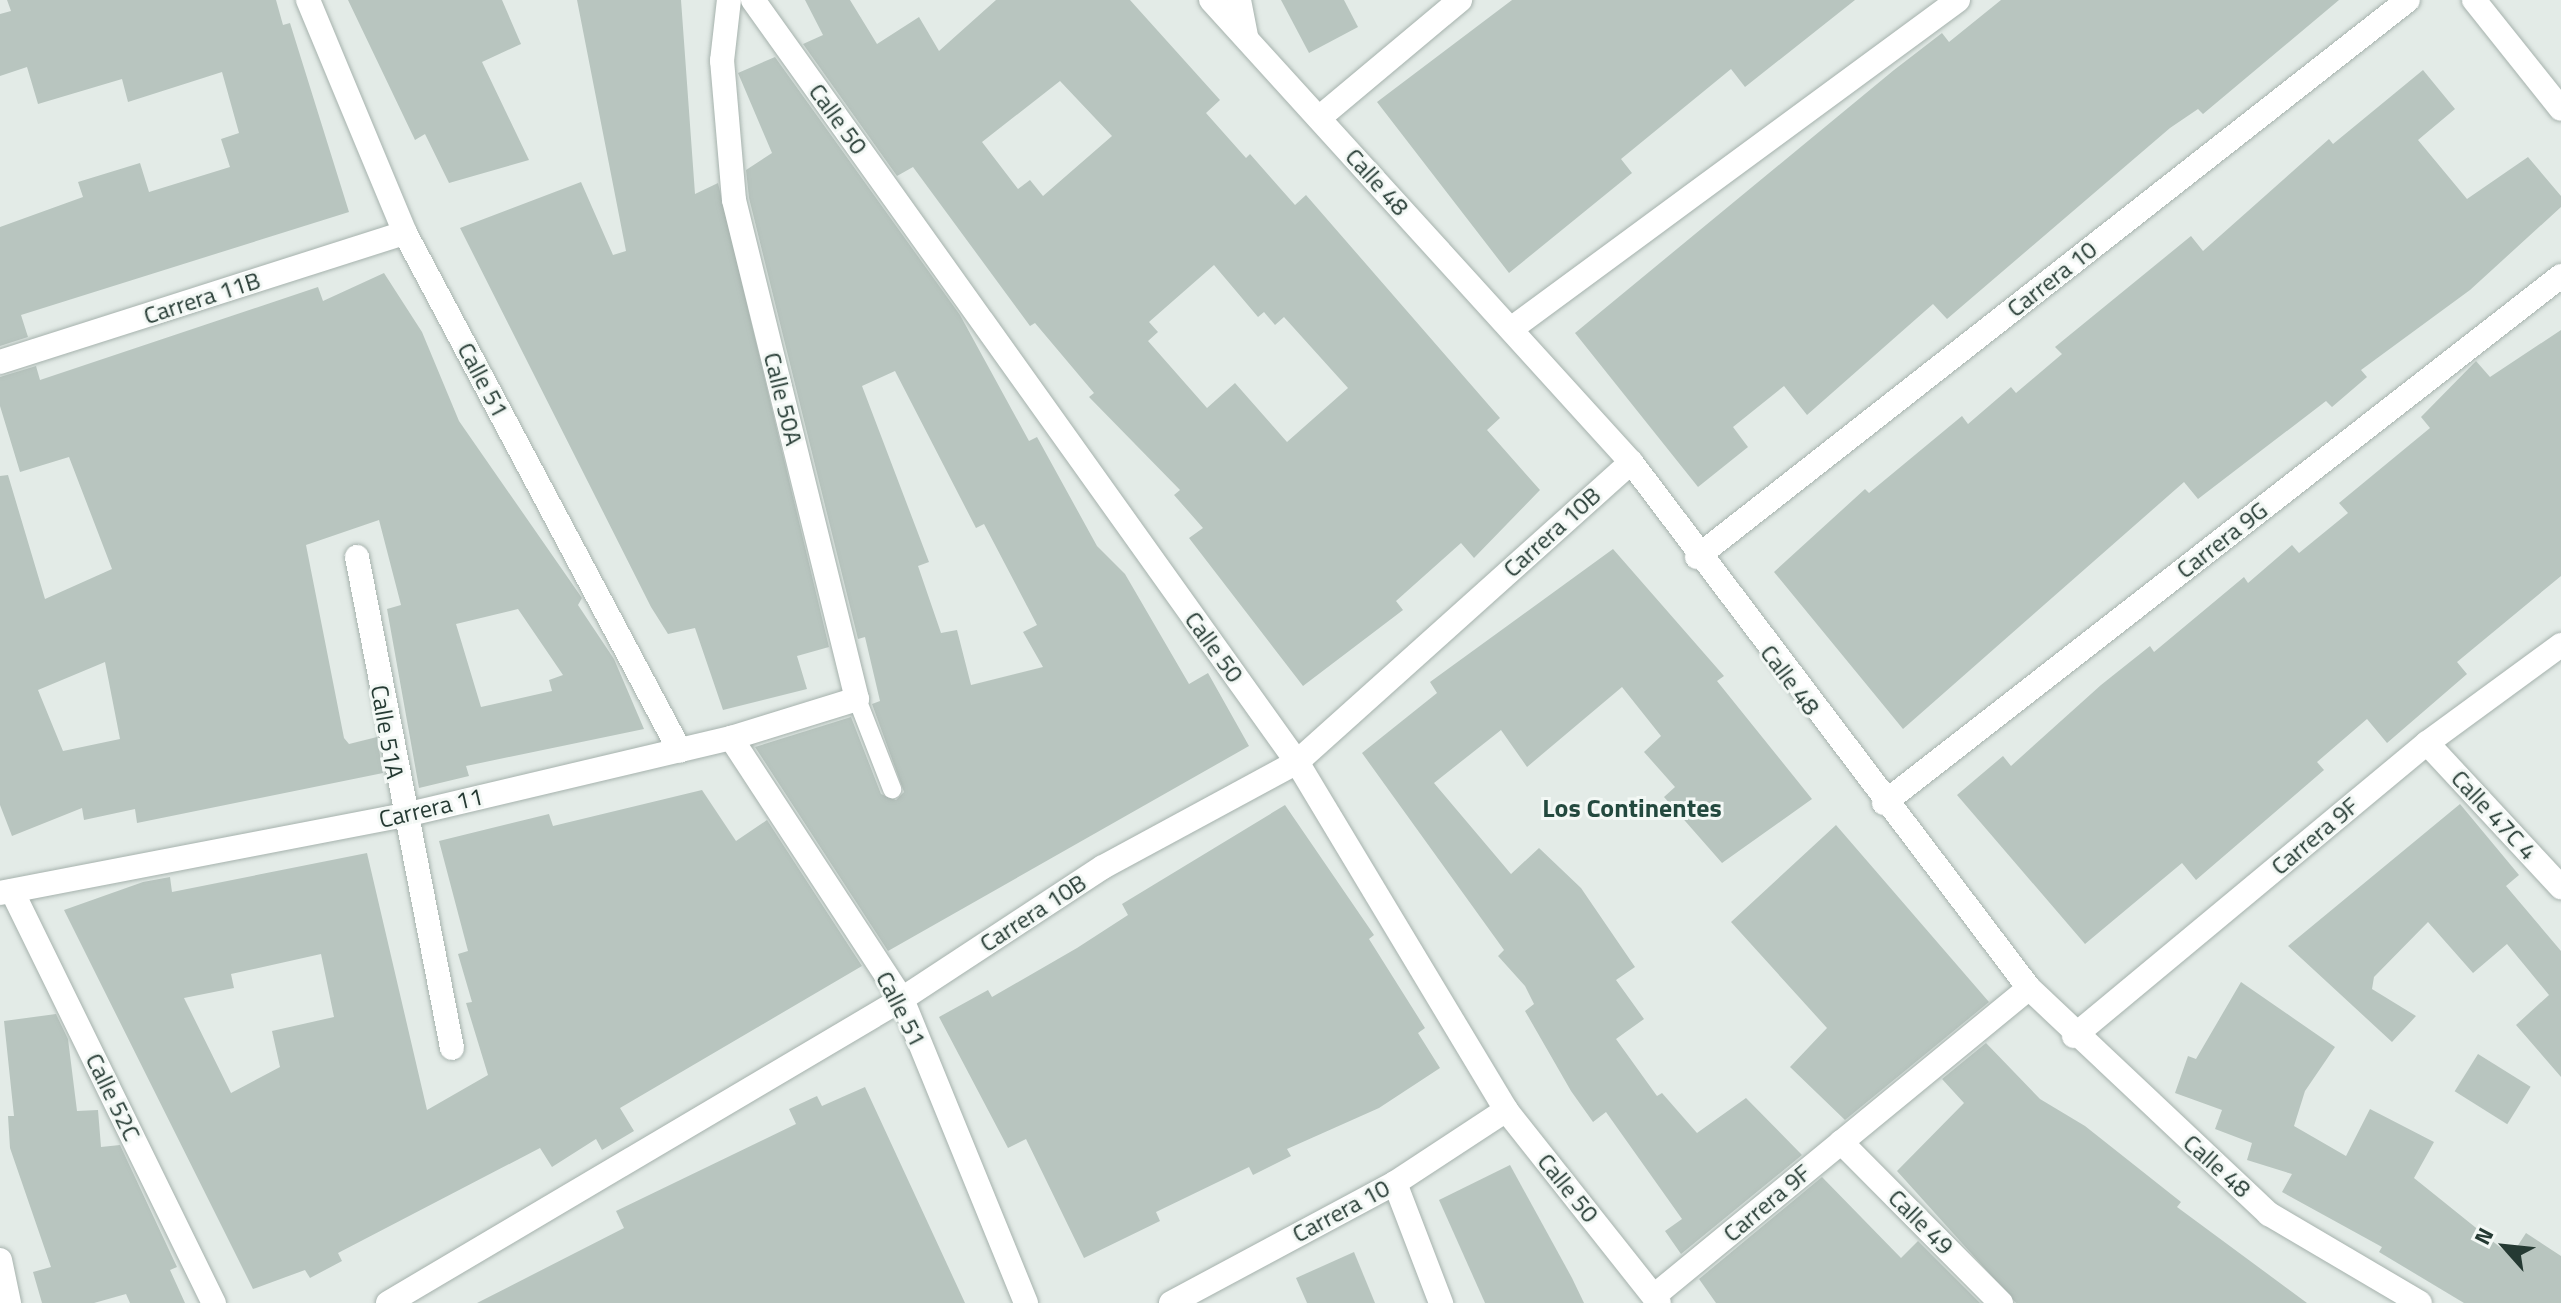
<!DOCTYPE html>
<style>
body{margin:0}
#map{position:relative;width:2561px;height:1303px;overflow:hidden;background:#e3ebe7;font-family:"Titillium Web",sans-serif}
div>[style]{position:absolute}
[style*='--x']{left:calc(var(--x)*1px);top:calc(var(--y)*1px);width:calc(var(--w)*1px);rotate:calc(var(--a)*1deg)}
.building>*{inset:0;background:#b8c5bf;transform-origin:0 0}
.roads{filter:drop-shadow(0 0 2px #a6b2ad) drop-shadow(0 0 2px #a6b2ad)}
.lane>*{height:18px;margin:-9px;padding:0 9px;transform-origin:9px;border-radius:9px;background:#fff}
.street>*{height:24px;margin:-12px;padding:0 12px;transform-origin:12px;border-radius:12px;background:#fff}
span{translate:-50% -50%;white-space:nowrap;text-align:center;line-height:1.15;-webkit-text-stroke:6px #f3f8f5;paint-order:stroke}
.street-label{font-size:24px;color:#253a33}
.neighbourhood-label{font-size:26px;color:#23493e;font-weight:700}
.north{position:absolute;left:2465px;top:1207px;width:80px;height:80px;-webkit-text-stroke:6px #f3f8f5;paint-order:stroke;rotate:297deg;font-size:22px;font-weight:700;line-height:32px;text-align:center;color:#253a33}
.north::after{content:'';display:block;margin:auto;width:28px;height:36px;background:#253a33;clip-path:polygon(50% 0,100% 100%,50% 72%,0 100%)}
</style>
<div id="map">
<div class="building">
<div style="clip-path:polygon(7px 0,276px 0,283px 25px,290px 23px,349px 212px,21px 315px,28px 337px,0 346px,0 227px,83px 197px,78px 182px,140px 163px,149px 192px,230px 167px,221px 139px,239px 133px,222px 72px,128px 102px,122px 79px,38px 104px,27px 67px,0 76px,0 14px,11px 11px)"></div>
<div style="clip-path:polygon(348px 0,502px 0,521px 44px,482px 62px,529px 160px,449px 183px,425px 134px,415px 140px)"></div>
<div style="clip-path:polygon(577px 0,681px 0,695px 194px,718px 183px,829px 647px,797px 656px,807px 689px,723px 710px,695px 628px,668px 634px,651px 607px,460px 228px,581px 182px,613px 255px,626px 251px)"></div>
<div style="clip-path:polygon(evenodd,805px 0,850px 0,877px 44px,919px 17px,939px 51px,996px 0,1130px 0,1220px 100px,1206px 113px,1246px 158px,1250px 154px,1295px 205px,1306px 195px,1500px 418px,1487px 430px,1540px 490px,1474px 558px,1461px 543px,1396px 601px,1403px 610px,1303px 686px,1189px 538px,1203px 528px,1174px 495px,1180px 490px,1089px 397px,1094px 393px,1035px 323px,1030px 326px,913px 167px,897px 176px,803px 44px,823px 35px,805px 0,1060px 81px,1112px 136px,1043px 196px,1030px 180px,1018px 189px,982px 142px,1060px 81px,805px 0,1214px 265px,1258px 317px,1264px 312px,1275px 325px,1284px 317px,1348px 388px,1287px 442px,1235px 383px,1207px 408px,1148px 341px,1158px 332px,1149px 322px,1214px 265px)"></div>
<div style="clip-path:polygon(1281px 0,1344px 0,1358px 27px,1309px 53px)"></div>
<div style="clip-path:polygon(1512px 0,1855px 0,1745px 87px,1731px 69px,1621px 159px,1632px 173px,1509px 273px,1377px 102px)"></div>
<div style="clip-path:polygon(2001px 0,2339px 0,2203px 114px,2198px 109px,2170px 128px,1947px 319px,1933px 304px,1807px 415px,1784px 386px,1733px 427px,1748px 447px,1698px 487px,1575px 333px,1894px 70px,1942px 33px,1949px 42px)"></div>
<div style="clip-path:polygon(evenodd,775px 57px,960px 315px,1029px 441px,1037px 437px,1097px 546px,1125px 574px,1189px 684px,1208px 673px,1249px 746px,888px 951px,755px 747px,851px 717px,881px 794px,896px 800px,904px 792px,872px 704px,880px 701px,865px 637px,858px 639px,749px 198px,746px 170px,772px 153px,738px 73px,775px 57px,895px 371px,976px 528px,984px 524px,1037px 625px,1023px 632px,1043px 667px,971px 685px,957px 630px,941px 633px,918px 566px,929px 562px,862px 386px,895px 371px)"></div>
<div style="clip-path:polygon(2423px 70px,2455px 109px,2418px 140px,2467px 199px,2528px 157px,2561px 196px,2561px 207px,2470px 290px,2361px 370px,2367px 377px,2332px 407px,2326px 401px,2198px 499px,2184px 482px,1903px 729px,1774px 572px,1865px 489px,1869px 493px,1962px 416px,1968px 424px,2011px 387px,2016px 393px,2062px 354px,2055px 347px,2191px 236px,2203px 251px,2329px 139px,2333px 144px)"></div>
<div style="clip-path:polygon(evenodd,384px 273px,422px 332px,459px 421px,582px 598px,578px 605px,614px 659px,644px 729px,466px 766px,469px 776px,419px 788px,387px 609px,401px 605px,379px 520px,306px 545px,344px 738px,349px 744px,377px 737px,383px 773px,137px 823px,135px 809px,84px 820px,82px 808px,12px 836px,0 805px,0 476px,8px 475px,45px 599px,112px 569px,69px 457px,20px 472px,0 406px,0 377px,36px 366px,40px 380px,318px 287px,323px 301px,384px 273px,518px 609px,563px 675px,549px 680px,552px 691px,481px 707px,456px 624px,518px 609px,384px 273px,105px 662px,120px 739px,63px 751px,38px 690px,105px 662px)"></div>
<div style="clip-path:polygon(2561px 330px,2561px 576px,2457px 662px,2467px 674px,2387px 743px,2367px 719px,2317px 762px,2324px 770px,2196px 880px,2182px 863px,2085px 944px,1957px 795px,2003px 756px,2011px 766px,2101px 685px,2150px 646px,2154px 652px,2244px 577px,2248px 583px,2292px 545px,2299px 553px,2348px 513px,2339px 503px,2430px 428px,2421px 417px,2476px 361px,2490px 377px)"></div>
<div style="clip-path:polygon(1613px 549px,1724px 676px,1717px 681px,1812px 799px,1722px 863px,1664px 797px,1675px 787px,1644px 752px,1661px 736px,1622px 687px,1527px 767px,1501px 730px,1434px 783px,1511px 874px,1539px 848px,1581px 888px,1635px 967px,1616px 980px,1644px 1019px,1616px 1039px,1657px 1096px,1662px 1093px,1697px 1133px,1746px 1098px,1802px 1155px,1681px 1254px,1665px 1231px,1682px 1219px,1606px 1112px,1593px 1122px,1571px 1091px,1525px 1011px,1534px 1004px,1525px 986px,1498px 956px,1504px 950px,1362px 753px,1437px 693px,1430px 682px)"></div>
<div style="clip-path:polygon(evenodd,702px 790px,736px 841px,767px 820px,862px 966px,620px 1108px,634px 1131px,602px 1150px,596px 1139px,552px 1167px,540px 1148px,338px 1253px,342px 1261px,310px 1278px,305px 1270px,253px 1289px,64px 910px,143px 882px,170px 877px,172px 892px,367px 853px,427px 1110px,488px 1075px,466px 1003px,472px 1002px,458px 954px,468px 951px,439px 841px,549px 814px,553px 826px,702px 790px,321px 954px,334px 1017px,272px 1031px,280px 1067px,231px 1093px,184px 998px,234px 988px,231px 974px,321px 954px)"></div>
<div style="clip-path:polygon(2460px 804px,2519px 875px,2506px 886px,2561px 951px,2561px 1077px,2516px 1025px,2549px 995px,2507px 944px,2473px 973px,2428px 922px,2374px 977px,2372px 989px,2416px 1016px,2392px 1042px,2288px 946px)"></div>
<div style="clip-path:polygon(1285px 805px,1374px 935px,1369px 939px,1425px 1028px,1418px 1033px,1440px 1068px,1379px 1108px,1287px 1149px,1291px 1156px,1253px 1175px,1249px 1167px,1156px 1212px,1160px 1221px,1084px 1258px,1026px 1139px,1008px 1148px,939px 1017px,988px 990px,992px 997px,1077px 948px,1128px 915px,1122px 904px)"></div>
<div style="clip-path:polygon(1836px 825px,1989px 1002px,1845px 1120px,1790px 1067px,1827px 1028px,1731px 922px)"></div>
<div style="clip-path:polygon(2241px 982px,2335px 1047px,2305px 1091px,2294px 1126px,2346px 1156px,2370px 1109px,2434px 1142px,2414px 1178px,2511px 1256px,2526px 1233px,2561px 1256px,2561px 1303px,2464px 1303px,2379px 1252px,2382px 1247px,2282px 1192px,2292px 1174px,2247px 1160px,2252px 1143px,2215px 1129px,2222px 1110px,2175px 1093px,2188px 1056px,2196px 1059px)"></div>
<div style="clip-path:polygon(56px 1014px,68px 1039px,77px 1111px,98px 1110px,101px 1147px,120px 1145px,177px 1267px,170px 1270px,185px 1303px,130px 1303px,126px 1294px,94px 1303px,42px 1303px,33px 1272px,51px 1267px,10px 1148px,8px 1116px,14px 1116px,4px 1021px)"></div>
<div style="clip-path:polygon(1986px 1043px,2040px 1099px,2085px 1126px,2181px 1202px,2177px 1207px,2307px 1303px,2016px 1303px,1897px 1171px,1964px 1103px,1942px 1079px)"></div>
<div style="left:2478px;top:1054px;width:62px;height:44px;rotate:32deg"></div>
<div style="clip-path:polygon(865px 1087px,965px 1303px,477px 1303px,624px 1228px,616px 1211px,796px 1124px,789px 1109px,817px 1096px,822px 1106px)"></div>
<div style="clip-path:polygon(1510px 1165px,1572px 1278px,1584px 1303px,1485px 1303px,1439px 1200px)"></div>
<div style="clip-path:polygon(1822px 1177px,1901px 1258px,1918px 1241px,1980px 1303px,1716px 1303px,1699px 1279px)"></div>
<div style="clip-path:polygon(1354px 1252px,1375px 1303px,1307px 1303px,1296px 1278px)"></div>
</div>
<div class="roads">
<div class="lane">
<div style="--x:857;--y:699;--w:97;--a:68.7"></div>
</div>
<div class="street">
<div style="--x:308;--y:0;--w:252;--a:67.4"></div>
<div style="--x:405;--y:233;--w:586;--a:62.04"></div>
<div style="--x:753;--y:0;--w:936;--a:54.48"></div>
<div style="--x:1297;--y:762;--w:406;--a:59"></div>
<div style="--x:1506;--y:1110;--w:246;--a:51.6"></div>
<div style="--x:1211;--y:0;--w:624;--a:47.73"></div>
<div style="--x:1631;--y:462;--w:660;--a:52.89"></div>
<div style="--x:2029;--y:988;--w:330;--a:43.3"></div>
<div style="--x:2269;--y:1214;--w:175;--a:30.5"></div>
<div style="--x:1239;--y:0;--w:38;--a:79"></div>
<div style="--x:2474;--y:0;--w:139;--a:51.4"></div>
<div style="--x:1319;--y:118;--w:184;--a:-39.9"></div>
<div style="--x:1511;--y:329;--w:555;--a:-36.35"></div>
<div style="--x:0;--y:362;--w:425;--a:-17.7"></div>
<div style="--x:357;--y:557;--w:500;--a:79.05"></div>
<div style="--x:1697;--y:557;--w:903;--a:-38.08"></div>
<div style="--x:731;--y:738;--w:312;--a:56.8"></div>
<div style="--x:902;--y:999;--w:328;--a:67.8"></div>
<div style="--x:2427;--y:743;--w:197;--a:47.1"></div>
<div style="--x:1884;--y:803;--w:858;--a:-37.9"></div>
<div style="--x:12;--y:891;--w:459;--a:63.9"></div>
<div style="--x:0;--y:893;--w:408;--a:-10.9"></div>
<div style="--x:401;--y:816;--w:339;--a:-13.3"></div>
<div style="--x:731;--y:738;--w:132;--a:-17.2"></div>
<div style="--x:857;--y:699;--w:514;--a:-103.85"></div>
<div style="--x:734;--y:200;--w:140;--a:-94.9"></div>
<div style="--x:722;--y:61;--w:61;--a:-83.5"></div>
<div style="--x:2074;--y:1036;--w:459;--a:-39.7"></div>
<div style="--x:2427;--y:743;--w:166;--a:-36.2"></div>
<div style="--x:1841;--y:1142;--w:227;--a:45.2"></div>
<div style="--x:1395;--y:1183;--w:129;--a:69"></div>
<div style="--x:0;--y:1260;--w:44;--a:78.2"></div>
<div style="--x:1654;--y:1296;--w:485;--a:-39.4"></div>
<div style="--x:388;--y:1303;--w:597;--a:-30.6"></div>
<div style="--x:902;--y:999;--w:240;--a:-33.3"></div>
<div style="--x:1103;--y:867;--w:221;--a:-28.4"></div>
<div style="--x:1297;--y:762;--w:449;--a:-41.9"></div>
<div style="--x:1171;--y:1303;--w:254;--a:-28.2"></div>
<div style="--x:1395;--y:1183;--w:133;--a:-33.3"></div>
</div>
</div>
<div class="street-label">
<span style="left:838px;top:119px;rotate:54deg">Calle 50</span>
<span style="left:1377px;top:182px;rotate:48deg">Calle 48</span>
<span style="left:2052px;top:279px;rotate:-38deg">Carrera 10</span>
<span style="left:202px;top:298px;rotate:-18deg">Carrera 11B</span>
<span style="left:483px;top:380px;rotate:62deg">Calle 51</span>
<span style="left:783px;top:399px;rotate:76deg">Calle 50A</span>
<span style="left:1552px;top:532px;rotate:-42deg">Carrera 10B</span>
<span style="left:2222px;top:540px;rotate:-38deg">Carrera 9G</span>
<span style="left:1214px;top:647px;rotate:54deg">Calle 50</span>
<span style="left:1790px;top:680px;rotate:53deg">Calle 48</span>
<span style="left:387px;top:732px;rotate:80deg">Calle 51A</span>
<span style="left:431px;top:808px;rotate:-13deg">Carrera 11</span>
<span style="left:2494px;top:815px;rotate:47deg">Calle 47C 4</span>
<span style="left:2315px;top:836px;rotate:-40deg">Carrera 9F</span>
<span style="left:1033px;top:913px;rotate:-33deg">Carrera 10B</span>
<span style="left:901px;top:1009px;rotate:63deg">Calle 51</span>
<span style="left:113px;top:1097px;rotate:64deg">Calle 52C</span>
<span style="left:2217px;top:1166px;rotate:42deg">Calle 48</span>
<span style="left:1568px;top:1188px;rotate:51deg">Calle 50</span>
<span style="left:1767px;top:1203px;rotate:-40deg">Carrera 9F</span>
<span style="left:1341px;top:1211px;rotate:-28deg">Carrera 10</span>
<span style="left:1921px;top:1222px;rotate:45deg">Calle 49</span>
</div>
<div class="neighbourhood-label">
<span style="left:1632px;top:808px">Los Continentes</span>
</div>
<div class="north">N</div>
</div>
